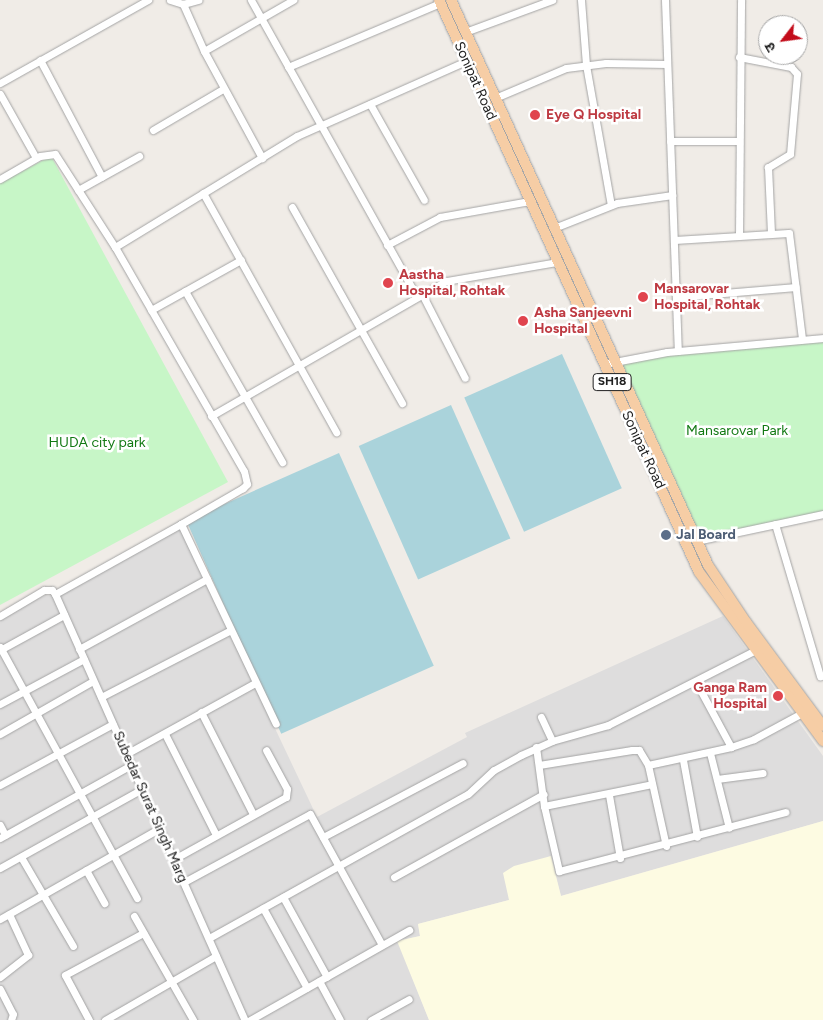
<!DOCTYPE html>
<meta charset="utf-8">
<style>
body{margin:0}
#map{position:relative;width:823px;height:1020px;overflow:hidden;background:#f0ece7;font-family:Figtree,"Noto Sans Devanagari",sans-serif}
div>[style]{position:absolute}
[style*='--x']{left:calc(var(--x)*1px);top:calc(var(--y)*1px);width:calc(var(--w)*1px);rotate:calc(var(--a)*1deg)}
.residential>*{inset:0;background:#dedddd}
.education>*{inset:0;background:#fdfbe2}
.park>*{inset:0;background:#c7f6c7}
.water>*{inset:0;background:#aad3db;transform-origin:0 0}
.roads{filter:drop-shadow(0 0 1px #a4a4a4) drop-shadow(0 0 1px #a4a4a4)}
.street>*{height:7px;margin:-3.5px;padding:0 3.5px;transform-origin:3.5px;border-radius:3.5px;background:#fff}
.primary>*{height:10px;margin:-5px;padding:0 5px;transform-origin:5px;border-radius:5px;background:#f6cda5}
.dots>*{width:14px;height:14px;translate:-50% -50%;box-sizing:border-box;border:2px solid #fff;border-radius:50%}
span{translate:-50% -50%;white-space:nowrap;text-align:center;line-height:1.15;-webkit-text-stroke:5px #fff;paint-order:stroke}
.shield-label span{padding:1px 4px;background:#fff;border:1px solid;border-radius:4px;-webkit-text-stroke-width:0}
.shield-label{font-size:12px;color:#202020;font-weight:700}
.street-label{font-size:14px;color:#202020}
.health-label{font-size:14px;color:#be3a42;font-weight:700}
.left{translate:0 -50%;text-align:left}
.right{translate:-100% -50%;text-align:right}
.park-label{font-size:14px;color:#127913}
.service-label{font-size:14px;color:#4e5e75;font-weight:700}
.north{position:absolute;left:758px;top:15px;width:50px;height:50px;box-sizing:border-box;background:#fff;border:1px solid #a6a6a6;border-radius:50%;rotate:240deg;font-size:14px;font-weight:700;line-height:20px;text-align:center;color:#202020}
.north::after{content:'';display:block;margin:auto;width:18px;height:22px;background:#c30c1a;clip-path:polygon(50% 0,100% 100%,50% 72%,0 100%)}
</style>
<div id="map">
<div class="residential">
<div style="clip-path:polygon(180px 528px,317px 817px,467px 737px,465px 733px,723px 616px,823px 756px,823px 821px,561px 896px,550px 856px,509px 900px,418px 924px,420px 936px,398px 941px,429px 1020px,0 1020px,0 619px,45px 595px,56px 596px)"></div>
</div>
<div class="education">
<div style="clip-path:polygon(823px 821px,823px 1020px,429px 1020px,397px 941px,420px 936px,418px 924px,509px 900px,503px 873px,514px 866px,551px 856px,561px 896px)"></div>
</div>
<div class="park">
<div style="clip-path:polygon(51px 156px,228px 482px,0 605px,0 183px)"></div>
<div style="clip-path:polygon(823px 340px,823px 515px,695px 542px,614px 362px,678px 351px)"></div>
</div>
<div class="water">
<div style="left:562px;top:354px;width:147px;height:107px;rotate:66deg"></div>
<div style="left:451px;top:405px;width:146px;height:101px;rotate:66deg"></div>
<div style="left:339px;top:453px;width:233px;height:167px;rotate:66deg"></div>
</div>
<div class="roads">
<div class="street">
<div style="--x:170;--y:0;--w:14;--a:17"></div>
<div style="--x:183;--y:4;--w:16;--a:-15"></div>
<div style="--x:251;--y:0;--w:340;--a:60.8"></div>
<div style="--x:581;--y:0;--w:65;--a:85.6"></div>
<div style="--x:586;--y:65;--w:142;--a:79.9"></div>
<div style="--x:665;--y:0;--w:351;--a:87.9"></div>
<div style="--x:183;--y:4;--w:51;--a:65.9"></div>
<div style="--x:204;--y:51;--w:122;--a:61.5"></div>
<div style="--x:465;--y:32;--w:93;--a:-20.2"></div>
<div style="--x:204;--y:51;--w:103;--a:-29.8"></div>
<div style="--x:739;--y:57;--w:53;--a:10.9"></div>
<div style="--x:791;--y:67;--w:9;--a:49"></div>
<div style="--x:797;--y:74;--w:80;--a:95"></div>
<div style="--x:790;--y:154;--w:26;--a:149"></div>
<div style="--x:768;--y:167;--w:66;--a:87.4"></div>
<div style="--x:40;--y:60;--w:132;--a:62.1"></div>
<div style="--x:288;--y:67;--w:165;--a:-22.8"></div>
<div style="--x:0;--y:83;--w:170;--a:-29.3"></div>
<div style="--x:0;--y:94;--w:73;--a:60.6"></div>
<div style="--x:495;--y:98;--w:77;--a:-22.9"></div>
<div style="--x:566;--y:68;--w:40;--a:-7.1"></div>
<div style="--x:606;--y:63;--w:61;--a:0.9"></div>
<div style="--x:370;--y:104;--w:110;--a:60.6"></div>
<div style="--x:153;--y:130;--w:81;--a:-30.4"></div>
<div style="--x:670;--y:141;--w:69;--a:0"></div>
<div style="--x:0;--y:179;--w:46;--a:-29.9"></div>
<div style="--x:40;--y:156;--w:15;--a:-8"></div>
<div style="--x:55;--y:154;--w:111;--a:57.2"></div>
<div style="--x:115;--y:247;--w:258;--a:60.1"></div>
<div style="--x:244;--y:471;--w:13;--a:77"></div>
<div style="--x:247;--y:484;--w:6;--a:135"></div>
<div style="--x:243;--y:488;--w:72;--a:149.9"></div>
<div style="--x:181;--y:524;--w:221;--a:64.6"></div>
<div style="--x:78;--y:190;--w:70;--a:-29.1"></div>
<div style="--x:203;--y:193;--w:274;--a:60.9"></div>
<div style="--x:292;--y:207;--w:225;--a:60.7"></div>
<div style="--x:554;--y:228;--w:68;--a:-21.6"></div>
<div style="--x:617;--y:203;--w:56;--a:-8.3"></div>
<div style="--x:739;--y:235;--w:235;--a:-89.5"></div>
<div style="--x:674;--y:240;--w:115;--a:-3.5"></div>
<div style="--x:789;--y:233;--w:107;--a:83"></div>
<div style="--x:387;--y:245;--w:60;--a:-27.8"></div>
<div style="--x:440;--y:217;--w:91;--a:-10.1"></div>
<div style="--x:115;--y:247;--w:213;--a:-31.4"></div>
<div style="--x:297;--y:136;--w:185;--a:-23.9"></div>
<div style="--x:185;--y:291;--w:197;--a:60.4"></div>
<div style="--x:422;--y:294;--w:94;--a:62.9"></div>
<div style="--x:676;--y:297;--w:120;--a:-4.8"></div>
<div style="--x:151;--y:310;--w:103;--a:-29.1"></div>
<div style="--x:604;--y:364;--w:64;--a:-10.8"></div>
<div style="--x:667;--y:352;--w:157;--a:-5.1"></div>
<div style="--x:211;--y:416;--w:271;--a:-29.9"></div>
<div style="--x:446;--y:281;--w:113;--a:-9.7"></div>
<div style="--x:775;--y:524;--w:159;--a:73.5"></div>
<div style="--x:696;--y:541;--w:130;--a:-12"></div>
<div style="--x:55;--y:594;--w:466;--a:66"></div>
<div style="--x:0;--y:616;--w:51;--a:-30.6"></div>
<div style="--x:44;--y:590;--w:8;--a:0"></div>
<div style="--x:52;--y:590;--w:5;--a:53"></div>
<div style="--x:55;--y:594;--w:144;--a:-29.1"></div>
<div style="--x:0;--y:647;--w:286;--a:61.4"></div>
<div style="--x:79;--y:649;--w:146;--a:-28.7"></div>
<div style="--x:0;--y:650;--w:73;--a:-28.7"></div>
<div style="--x:696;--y:682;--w:74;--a:61.7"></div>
<div style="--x:101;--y:697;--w:146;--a:-27.3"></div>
<div style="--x:0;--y:704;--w:95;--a:-28.2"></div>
<div style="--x:201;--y:712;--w:114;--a:63"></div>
<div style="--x:541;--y:717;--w:26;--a:65"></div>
<div style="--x:0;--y:734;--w:107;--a:-29.7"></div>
<div style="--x:165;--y:734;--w:113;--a:63.2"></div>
<div style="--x:536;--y:747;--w:60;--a:82.3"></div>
<div style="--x:544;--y:806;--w:67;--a:77"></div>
<div style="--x:559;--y:871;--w:234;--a:-14.6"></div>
<div style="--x:710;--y:753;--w:77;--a:75.8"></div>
<div style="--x:126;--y:754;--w:147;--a:-28.8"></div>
<div style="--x:683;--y:760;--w:78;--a:79.7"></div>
<div style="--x:539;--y:765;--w:94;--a:-9.2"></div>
<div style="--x:632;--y:750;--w:7;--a:0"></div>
<div style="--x:639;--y:750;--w:17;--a:59"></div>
<div style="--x:717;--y:779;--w:46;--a:-7.4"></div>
<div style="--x:0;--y:785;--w:128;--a:-28.4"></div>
<div style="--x:609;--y:795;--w:64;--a:80.1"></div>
<div style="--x:544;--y:806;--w:110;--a:-11.5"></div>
<div style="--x:0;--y:825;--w:11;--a:63"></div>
<div style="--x:323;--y:837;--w:158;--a:-27.9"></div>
<div style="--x:0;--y:838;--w:150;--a:-29.1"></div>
<div style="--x:666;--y:846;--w:83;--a:-102.5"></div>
<div style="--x:648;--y:765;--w:85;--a:-12.2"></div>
<div style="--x:731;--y:747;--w:24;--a:-19"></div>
<div style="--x:754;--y:739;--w:55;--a:-28.4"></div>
<div style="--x:21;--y:857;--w:103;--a:59.7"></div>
<div style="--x:174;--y:859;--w:128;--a:-29"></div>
<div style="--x:286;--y:797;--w:8;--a:-83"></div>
<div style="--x:287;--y:789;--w:44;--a:-118.3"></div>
<div style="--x:0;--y:868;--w:162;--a:-29.1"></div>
<div style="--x:86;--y:870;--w:38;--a:61"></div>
<div style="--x:394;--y:877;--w:171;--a:-29"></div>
<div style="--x:184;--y:882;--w:143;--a:-28.4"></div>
<div style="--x:310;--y:814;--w:149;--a:61.2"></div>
<div style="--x:283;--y:897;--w:91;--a:61.2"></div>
<div style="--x:263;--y:908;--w:91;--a:61.2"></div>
<div style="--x:134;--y:916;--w:120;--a:60.4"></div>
<div style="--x:0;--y:919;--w:184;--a:-29.6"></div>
<div style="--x:209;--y:938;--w:296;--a:-29.1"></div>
<div style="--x:468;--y:794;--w:35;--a:-43"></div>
<div style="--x:494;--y:770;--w:31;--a:-29"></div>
<div style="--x:521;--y:755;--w:34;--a:-24"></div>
<div style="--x:552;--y:741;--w:58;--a:-15.9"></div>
<div style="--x:608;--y:725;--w:168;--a:-26.9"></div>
<div style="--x:0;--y:977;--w:36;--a:-38"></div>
<div style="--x:28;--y:955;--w:45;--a:-114.9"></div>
<div style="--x:319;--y:981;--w:44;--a:61.7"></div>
<div style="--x:0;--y:989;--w:28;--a:63"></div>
<div style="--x:13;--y:1014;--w:6;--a:108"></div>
<div style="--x:89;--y:1020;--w:51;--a:-118.1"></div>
<div style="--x:65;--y:975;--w:89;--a:-28.3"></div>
<div style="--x:105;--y:1020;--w:128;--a:-30"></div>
<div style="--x:250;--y:1020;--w:183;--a:-29.5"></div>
<div style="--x:371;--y:1020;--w:43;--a:-28.9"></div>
</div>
<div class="primary">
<div style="--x:439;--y:0;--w:628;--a:65.56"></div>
<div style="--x:699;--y:572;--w:210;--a:53.7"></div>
<div style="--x:451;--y:0;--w:621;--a:65.54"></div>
<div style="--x:708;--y:565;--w:69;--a:56.3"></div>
<div style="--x:746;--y:622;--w:129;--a:53.5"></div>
</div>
</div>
<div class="dots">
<div style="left:535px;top:115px;background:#e0444e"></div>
<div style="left:388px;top:283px;background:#e0444e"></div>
<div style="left:643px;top:297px;background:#e0444e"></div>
<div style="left:523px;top:321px;background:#e0444e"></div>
<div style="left:666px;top:535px;background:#5c6f8a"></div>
<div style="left:778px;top:696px;background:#e0444e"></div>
</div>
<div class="shield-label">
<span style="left:612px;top:382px">SH18</span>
</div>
<div class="street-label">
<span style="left:475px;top:81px;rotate:66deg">Sonipat Road</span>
<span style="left:643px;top:450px;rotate:65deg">Sonipat Road</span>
<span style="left:150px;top:807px;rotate:66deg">Subedar Surat Singh Marg</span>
</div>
<div class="health-label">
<span class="left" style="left:546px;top:115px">Eye Q Hospital</span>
<span class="left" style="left:399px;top:283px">Aastha<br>Hospital, Rohtak</span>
<span class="left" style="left:654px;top:297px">Mansarovar<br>Hospital, Rohtak</span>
<span class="left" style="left:534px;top:321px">Asha Sanjeevni<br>Hospital</span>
<span class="right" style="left:767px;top:696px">Ganga Ram<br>Hospital</span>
</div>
<div class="park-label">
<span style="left:737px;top:431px">Mansarovar Park</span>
<span style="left:97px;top:443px">HUDA city park</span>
</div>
<div class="service-label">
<span class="left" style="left:676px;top:535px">Jal Board</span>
</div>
<div class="north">उ</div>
</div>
